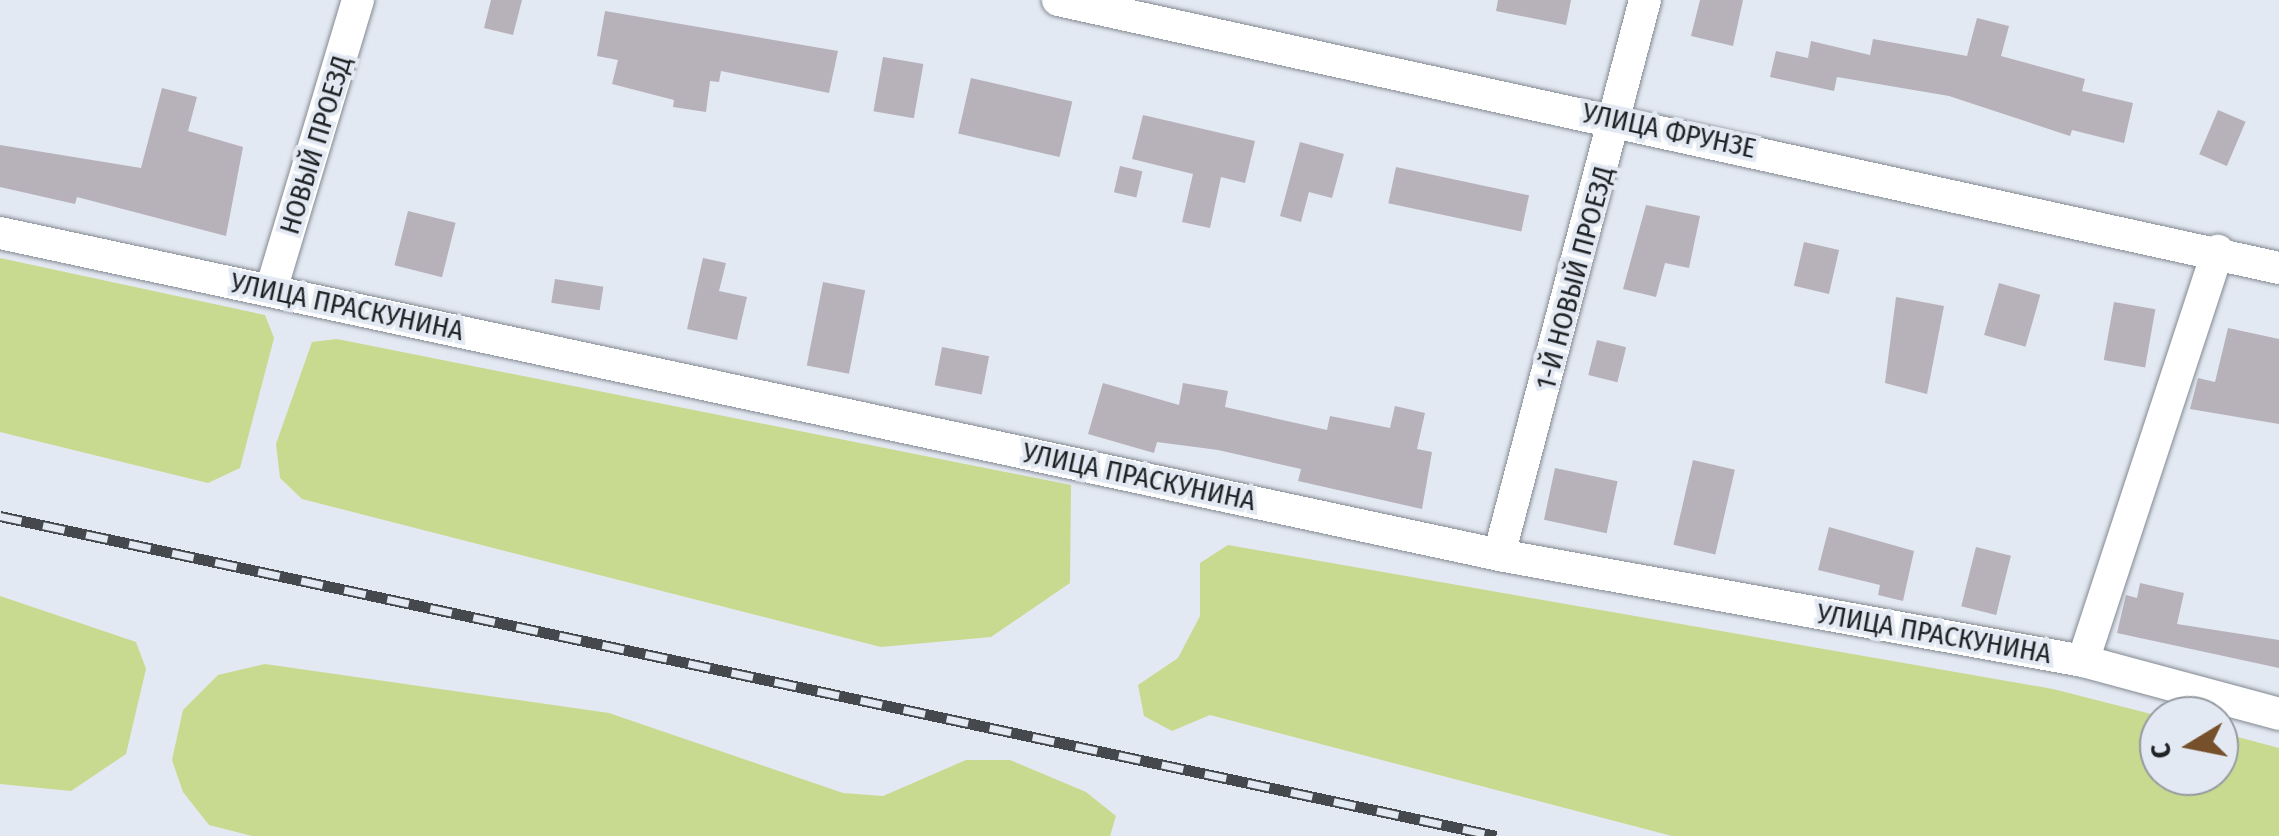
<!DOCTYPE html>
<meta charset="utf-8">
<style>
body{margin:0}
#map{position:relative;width:2279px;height:836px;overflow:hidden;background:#e3e9f2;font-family:"Fira Sans Condensed",sans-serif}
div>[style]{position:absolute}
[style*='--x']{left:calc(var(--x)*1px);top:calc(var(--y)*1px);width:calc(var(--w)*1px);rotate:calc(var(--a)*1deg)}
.green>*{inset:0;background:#c7da8f}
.building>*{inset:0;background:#b7b1ba;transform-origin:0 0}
.roads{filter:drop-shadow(0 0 2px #838991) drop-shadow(0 0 2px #838991)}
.street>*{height:32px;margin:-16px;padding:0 16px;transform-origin:16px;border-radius:16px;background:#fff}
.rail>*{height:11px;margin-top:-5.5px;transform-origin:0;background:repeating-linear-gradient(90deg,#e3e9f2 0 22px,#45494d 0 44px);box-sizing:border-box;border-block:2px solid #45494d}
span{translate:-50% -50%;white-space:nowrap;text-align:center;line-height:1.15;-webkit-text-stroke:8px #e3e9f2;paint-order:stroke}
.street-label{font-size:28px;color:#212427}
.north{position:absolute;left:2139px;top:696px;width:100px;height:100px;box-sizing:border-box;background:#e3e9f2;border:2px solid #959aa1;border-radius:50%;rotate:260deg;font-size:28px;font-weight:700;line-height:40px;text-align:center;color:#212427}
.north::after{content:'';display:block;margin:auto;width:35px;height:45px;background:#75502b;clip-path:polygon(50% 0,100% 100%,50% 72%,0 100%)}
</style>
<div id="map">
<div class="green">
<div style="clip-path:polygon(0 258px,265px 315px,274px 338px,240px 468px,208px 483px,0 432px)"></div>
<div style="clip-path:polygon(337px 339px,1071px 485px,1070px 583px,991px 637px,881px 647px,302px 499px,280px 478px,276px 444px,312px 342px)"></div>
<div style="clip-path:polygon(1228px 545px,2053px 689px,2159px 716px,2159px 776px,2219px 776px,2219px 732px,2279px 748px,2279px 836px,1672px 836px,1210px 715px,1172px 731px,1144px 716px,1138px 685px,1178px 658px,1200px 616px,1200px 563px)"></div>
<div style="clip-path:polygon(0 596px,136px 642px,146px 669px,126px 754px,71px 791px,0 784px)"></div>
<div style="clip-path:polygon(265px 664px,609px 713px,843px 793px,883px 796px,966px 760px,1010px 760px,1086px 792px,1116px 816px,1110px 836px,252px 836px,209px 825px,183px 792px,172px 760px,183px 710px,218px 675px)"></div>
</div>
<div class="building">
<div style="clip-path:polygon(491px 0,522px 0,513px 35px,484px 28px)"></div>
<div style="clip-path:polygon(1498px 0,1571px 0,1566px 25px,1496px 11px)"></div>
<div style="clip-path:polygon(1700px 0,1743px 0,1733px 46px,1691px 36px)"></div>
<div style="clip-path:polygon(605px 11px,838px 51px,829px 93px,721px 71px,719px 82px,710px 81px,706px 112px,673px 107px,674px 100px,612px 84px,618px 60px,597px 56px)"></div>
<div style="clip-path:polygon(1977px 18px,2009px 26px,2001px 56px,2085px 79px,2082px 91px,2133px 103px,2124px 143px,2072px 130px,2070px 136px,1949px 96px,1837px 77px,1834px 91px,1770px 77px,1776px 51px,1808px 58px,1811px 41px,1870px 55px,1873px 39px,1967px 56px)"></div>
<div style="left:883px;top:57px;width:41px;height:55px;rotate:10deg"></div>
<div style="left:971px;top:78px;width:104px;height:57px;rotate:13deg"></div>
<div style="clip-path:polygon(162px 88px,197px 97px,188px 131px,243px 147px,226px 236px,77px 197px,75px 204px,0 187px,0 145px,141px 168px)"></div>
<div style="left:2218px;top:110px;width:30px;height:48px;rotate:23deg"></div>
<div style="clip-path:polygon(1143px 115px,1255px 141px,1245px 183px,1221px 177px,1210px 228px,1182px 222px,1193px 174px,1132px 159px)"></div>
<div style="clip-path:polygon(1300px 142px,1344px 154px,1332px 198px,1309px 192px,1301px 222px,1280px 216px)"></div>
<div style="left:1120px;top:166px;width:23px;height:27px;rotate:13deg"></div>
<div style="left:1396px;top:167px;width:136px;height:37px;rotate:12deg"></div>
<div style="clip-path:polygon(1646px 205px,1700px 216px,1689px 268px,1665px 263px,1656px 297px,1623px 289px)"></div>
<div style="left:408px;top:211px;width:49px;height:56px;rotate:14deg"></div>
<div style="left:1804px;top:242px;width:36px;height:45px;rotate:13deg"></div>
<div style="clip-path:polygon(703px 258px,726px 263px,719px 291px,747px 297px,737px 340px,687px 329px)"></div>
<div style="left:555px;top:279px;width:49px;height:24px;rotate:9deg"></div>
<div style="left:823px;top:282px;width:43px;height:85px;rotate:11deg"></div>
<div style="left:1999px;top:283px;width:43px;height:54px;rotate:16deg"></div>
<div style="clip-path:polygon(1896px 297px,1944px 306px,1927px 394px,1885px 383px)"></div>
<div style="left:2114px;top:302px;width:42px;height:59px;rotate:10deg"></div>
<div style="clip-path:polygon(2228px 328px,2279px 339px,2279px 424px,2190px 409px,2198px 378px,2215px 382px)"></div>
<div style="left:1597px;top:340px;width:30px;height:36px;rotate:14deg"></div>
<div style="left:942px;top:347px;width:48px;height:39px;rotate:11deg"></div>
<div style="clip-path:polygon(1103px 383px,1179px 405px,1183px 383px,1228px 391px,1225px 407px,1327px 430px,1330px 416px,1390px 428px,1395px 406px,1425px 413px,1417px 449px,1432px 452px,1422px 509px,1298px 481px,1301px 469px,1218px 450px,1157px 442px,1154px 453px,1088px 434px)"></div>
<div style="left:1693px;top:460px;width:43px;height:87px;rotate:13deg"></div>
<div style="left:1555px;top:468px;width:64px;height:53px;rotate:12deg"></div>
<div style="clip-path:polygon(1829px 527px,1914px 551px,1903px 601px,1878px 595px,1880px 585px,1818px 570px)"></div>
<div style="left:1976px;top:547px;width:36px;height:61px;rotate:14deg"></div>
<div style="clip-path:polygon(2140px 583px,2184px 593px,2177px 624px,2279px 640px,2279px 668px,2117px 633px,2126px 595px,2137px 598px)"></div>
</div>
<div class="roads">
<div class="street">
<div style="--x:1058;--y:0;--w:1250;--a:12.38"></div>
<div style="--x:0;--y:233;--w:1533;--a:12.12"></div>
<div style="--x:1499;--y:555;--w:594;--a:10.29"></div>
<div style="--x:2083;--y:661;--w:203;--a:15.1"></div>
<div style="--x:271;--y:290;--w:303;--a:-73.3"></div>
<div style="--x:1499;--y:555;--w:574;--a:-75.26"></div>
<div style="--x:2083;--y:661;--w:432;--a:-71.8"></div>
</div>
</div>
<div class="rail">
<div style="--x:0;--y:516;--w:1530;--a:12.07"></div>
</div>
<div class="street-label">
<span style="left:1669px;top:131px;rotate:12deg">УЛИЦА ФРУНЗЕ</span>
<span style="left:316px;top:145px;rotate:-73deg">НОВЫЙ ПРОЕЗД</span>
<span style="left:1575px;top:278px;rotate:-75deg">1-Й НОВЫЙ ПРОЕЗД</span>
<span style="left:347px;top:307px;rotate:12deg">УЛИЦА ПРАСКУНИНА</span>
<span style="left:1139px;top:477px;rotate:12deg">УЛИЦА ПРАСКУНИНА</span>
<span style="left:1934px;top:634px;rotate:10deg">УЛИЦА ПРАСКУНИНА</span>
</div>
<div class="north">С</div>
</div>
